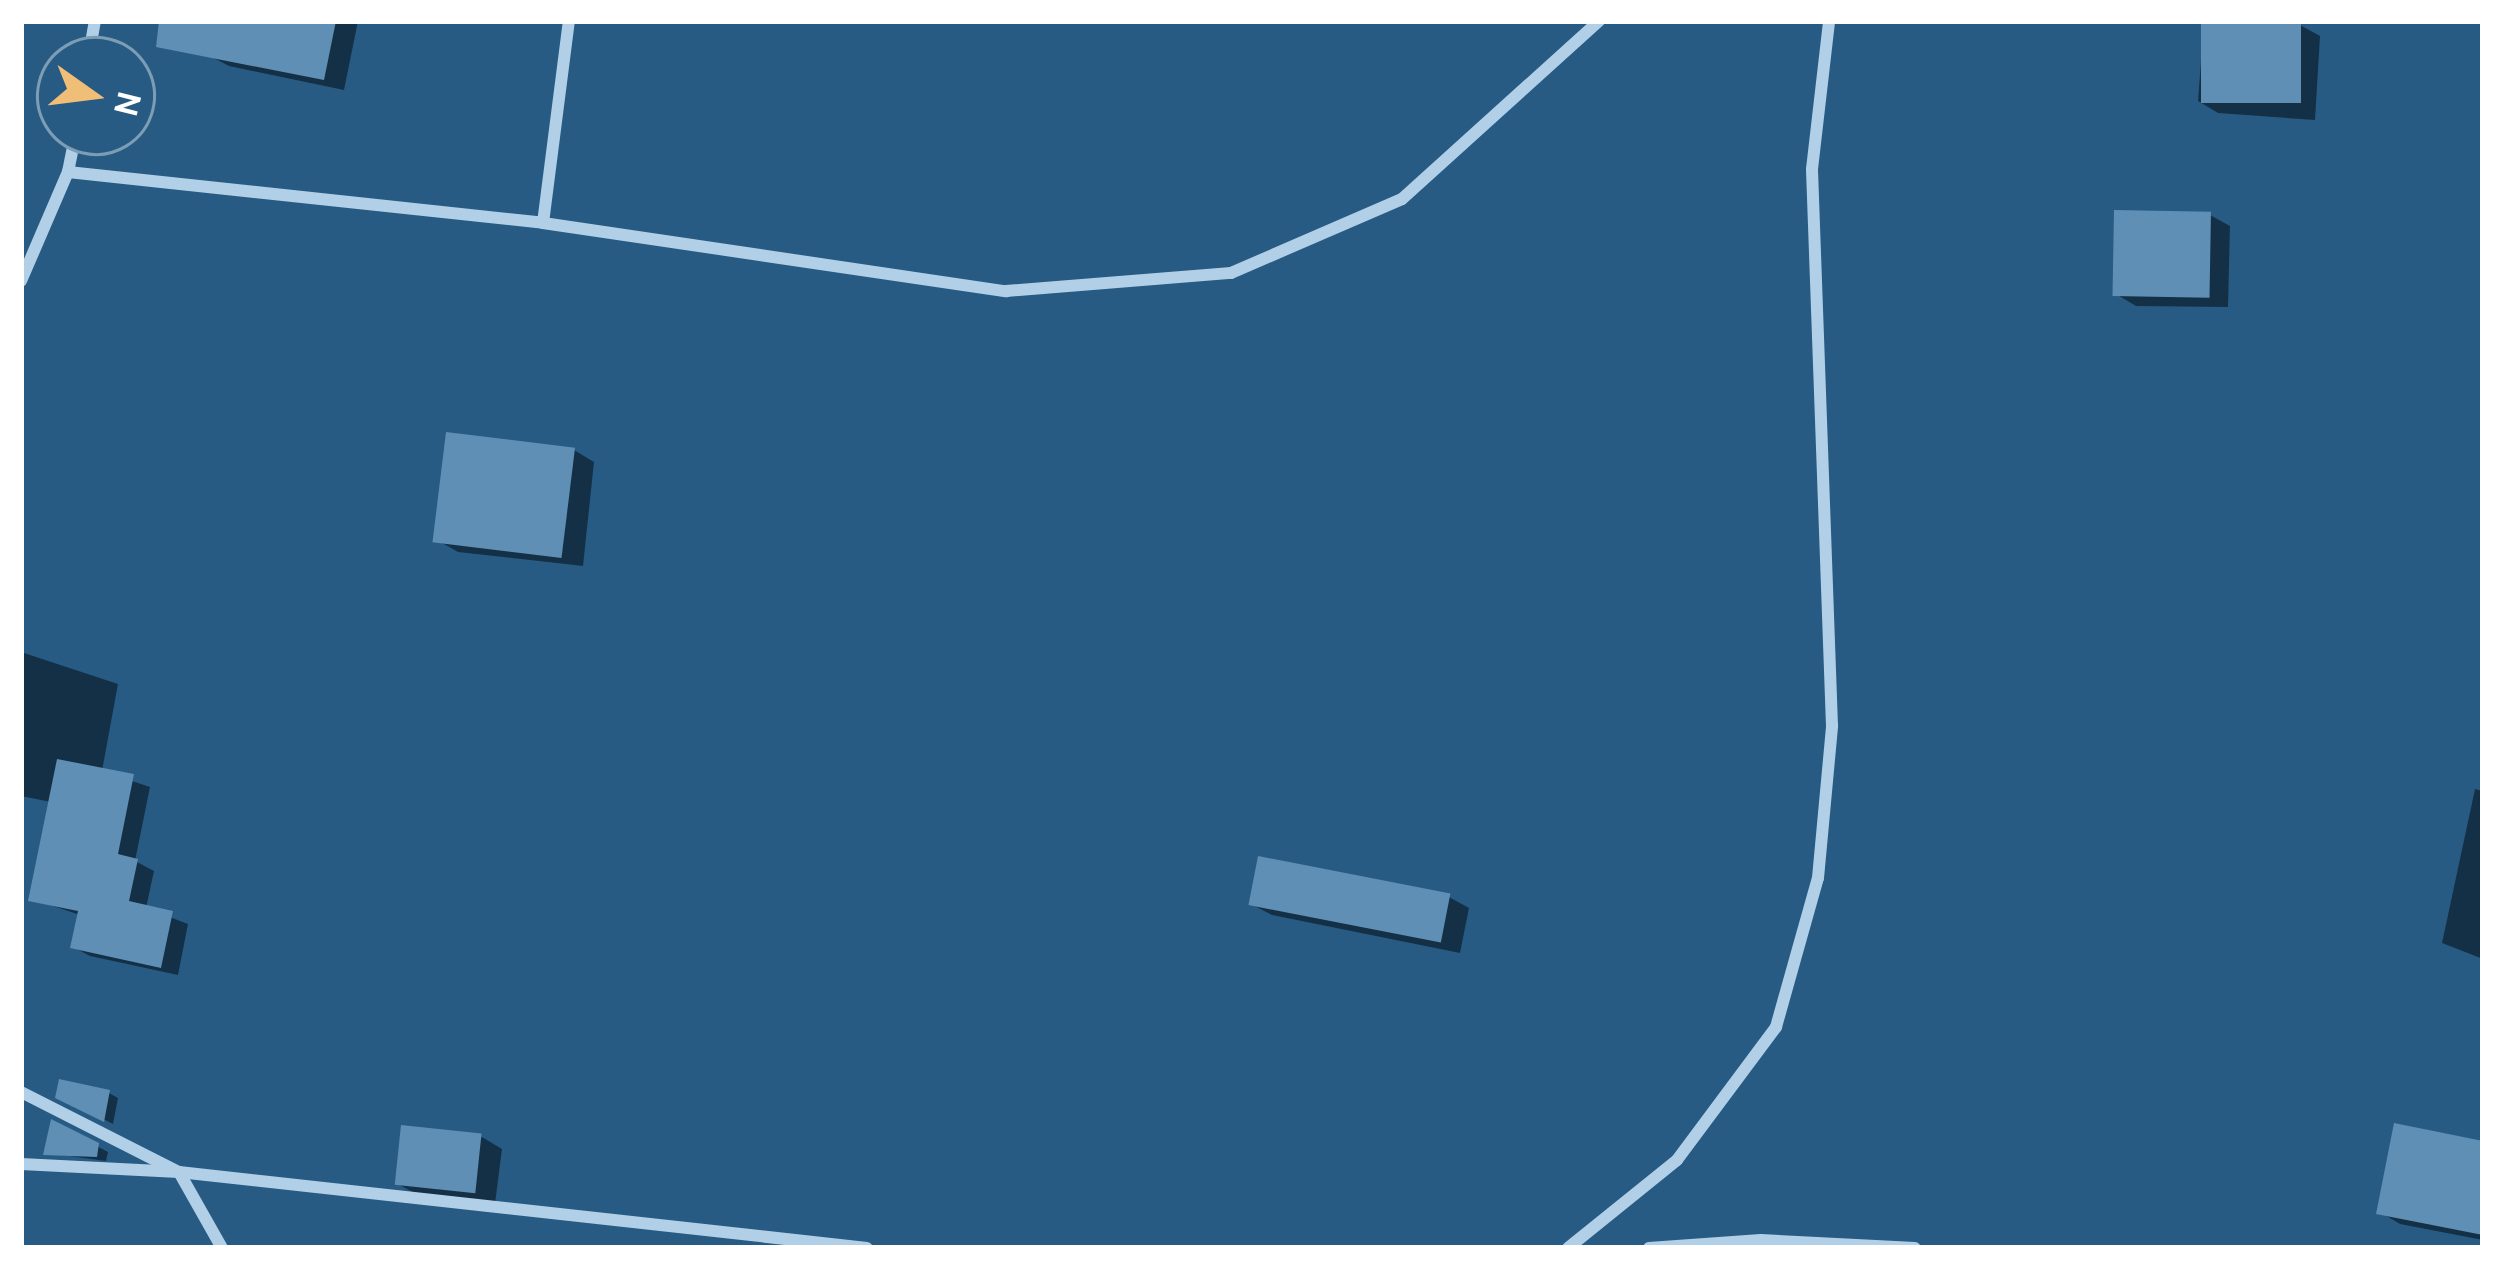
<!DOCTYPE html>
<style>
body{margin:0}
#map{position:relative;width:2504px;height:1269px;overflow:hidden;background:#275b84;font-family:Cabin,sans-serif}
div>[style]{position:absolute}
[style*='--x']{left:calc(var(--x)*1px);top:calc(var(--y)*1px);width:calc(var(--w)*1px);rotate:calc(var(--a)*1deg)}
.shadow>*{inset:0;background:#0007}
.building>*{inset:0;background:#5f8fb4;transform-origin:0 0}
.street>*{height:12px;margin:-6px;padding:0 6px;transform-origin:6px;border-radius:6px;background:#b1d0e7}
span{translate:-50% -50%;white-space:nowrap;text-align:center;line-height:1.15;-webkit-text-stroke:10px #275b84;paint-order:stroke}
.frame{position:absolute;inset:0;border:24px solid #fff;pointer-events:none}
.north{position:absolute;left:36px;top:36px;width:120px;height:120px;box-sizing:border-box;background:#275b84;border:3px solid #7d9db5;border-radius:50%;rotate:104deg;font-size:33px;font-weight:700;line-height:48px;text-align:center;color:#fff}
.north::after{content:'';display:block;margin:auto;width:42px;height:54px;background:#f0be76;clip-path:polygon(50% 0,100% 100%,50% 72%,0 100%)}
</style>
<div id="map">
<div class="shadow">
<div style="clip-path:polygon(215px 21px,358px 21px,344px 90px,229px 66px,208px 55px)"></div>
<div style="clip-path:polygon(2204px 21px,2300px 25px,2320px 36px,2315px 120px,2218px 113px,2198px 101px)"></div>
<div style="clip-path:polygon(2210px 215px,2230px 226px,2228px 307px,2136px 306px,2116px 294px)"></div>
<div style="clip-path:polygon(574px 450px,594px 462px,583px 566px,458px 552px,437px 540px)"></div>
<div style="clip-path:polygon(21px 652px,118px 684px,102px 771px,150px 787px,135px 861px,154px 871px,146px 908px,188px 924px,178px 975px,90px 956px,73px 947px,80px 915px,32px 899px,51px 802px,21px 796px)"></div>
<div style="clip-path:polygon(2475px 789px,2483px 791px,2483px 959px,2442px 943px)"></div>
<div style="clip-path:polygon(1449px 897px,1469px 908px,1460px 953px,1272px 915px,1251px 904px)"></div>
<div style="clip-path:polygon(109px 1093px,118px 1098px,113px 1124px,59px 1096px)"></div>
<div style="clip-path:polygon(53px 1123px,108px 1152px,106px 1161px,47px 1153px)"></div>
<div style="clip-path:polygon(482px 1137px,502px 1149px,495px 1204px,418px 1195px,398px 1184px)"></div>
<div style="clip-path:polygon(2483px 1144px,2483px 1240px,2400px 1224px,2380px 1212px)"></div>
</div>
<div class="building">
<div style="clip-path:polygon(159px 21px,336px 21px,324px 80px,156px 47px)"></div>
<div style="left:2201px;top:21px;width:100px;height:82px"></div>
<div style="left:2114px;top:210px;width:97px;height:86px;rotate:1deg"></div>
<div style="left:446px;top:432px;width:130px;height:111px;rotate:7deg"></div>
<div style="clip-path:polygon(57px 759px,134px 774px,118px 854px,138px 859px,129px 901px,173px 911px,161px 968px,70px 948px,78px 911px,28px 901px)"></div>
<div style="left:1258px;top:856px;width:196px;height:50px;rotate:11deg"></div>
<div style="clip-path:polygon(59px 1079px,110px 1090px,104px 1122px,55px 1098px)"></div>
<div style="clip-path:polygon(51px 1119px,99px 1143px,97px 1157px,43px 1155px)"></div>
<div style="clip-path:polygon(2394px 1123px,2483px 1141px,2483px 1235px,2376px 1214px)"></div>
<div style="left:401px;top:1125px;width:81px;height:60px;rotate:6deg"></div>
</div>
<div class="street">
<div style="--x:88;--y:60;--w:40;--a:-80"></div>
<div style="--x:68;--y:172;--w:478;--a:6.1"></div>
<div style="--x:543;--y:223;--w:468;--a:8.4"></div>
<div style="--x:1006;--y:291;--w:226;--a:-4.6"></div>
<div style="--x:1231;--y:273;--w:186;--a:-23.4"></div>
<div style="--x:1402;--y:199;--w:266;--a:-42.1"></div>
<div style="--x:543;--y:223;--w:204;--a:-82.7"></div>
<div style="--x:21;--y:281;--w:119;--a:-66.7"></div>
<div style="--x:68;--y:172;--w:41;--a:-78.7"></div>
<div style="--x:21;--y:1092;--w:177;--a:26.9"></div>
<div style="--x:179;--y:1172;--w:87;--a:60.5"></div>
<div style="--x:21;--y:1164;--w:158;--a:2.9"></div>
<div style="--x:179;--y:1172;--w:692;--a:6.3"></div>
<div style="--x:1568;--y:1248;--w:140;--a:-38.9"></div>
<div style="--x:1677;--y:1160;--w:166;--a:-53.3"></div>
<div style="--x:1776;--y:1027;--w:155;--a:-74.3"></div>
<div style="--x:1818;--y:878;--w:153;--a:-84.7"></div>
<div style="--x:1832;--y:726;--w:557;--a:-92.06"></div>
<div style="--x:1812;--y:169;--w:149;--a:-83.4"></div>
<div style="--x:1649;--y:1248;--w:112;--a:-4.1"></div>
<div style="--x:1761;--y:1240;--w:154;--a:3"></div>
</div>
<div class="frame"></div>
<div class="north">N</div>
</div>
